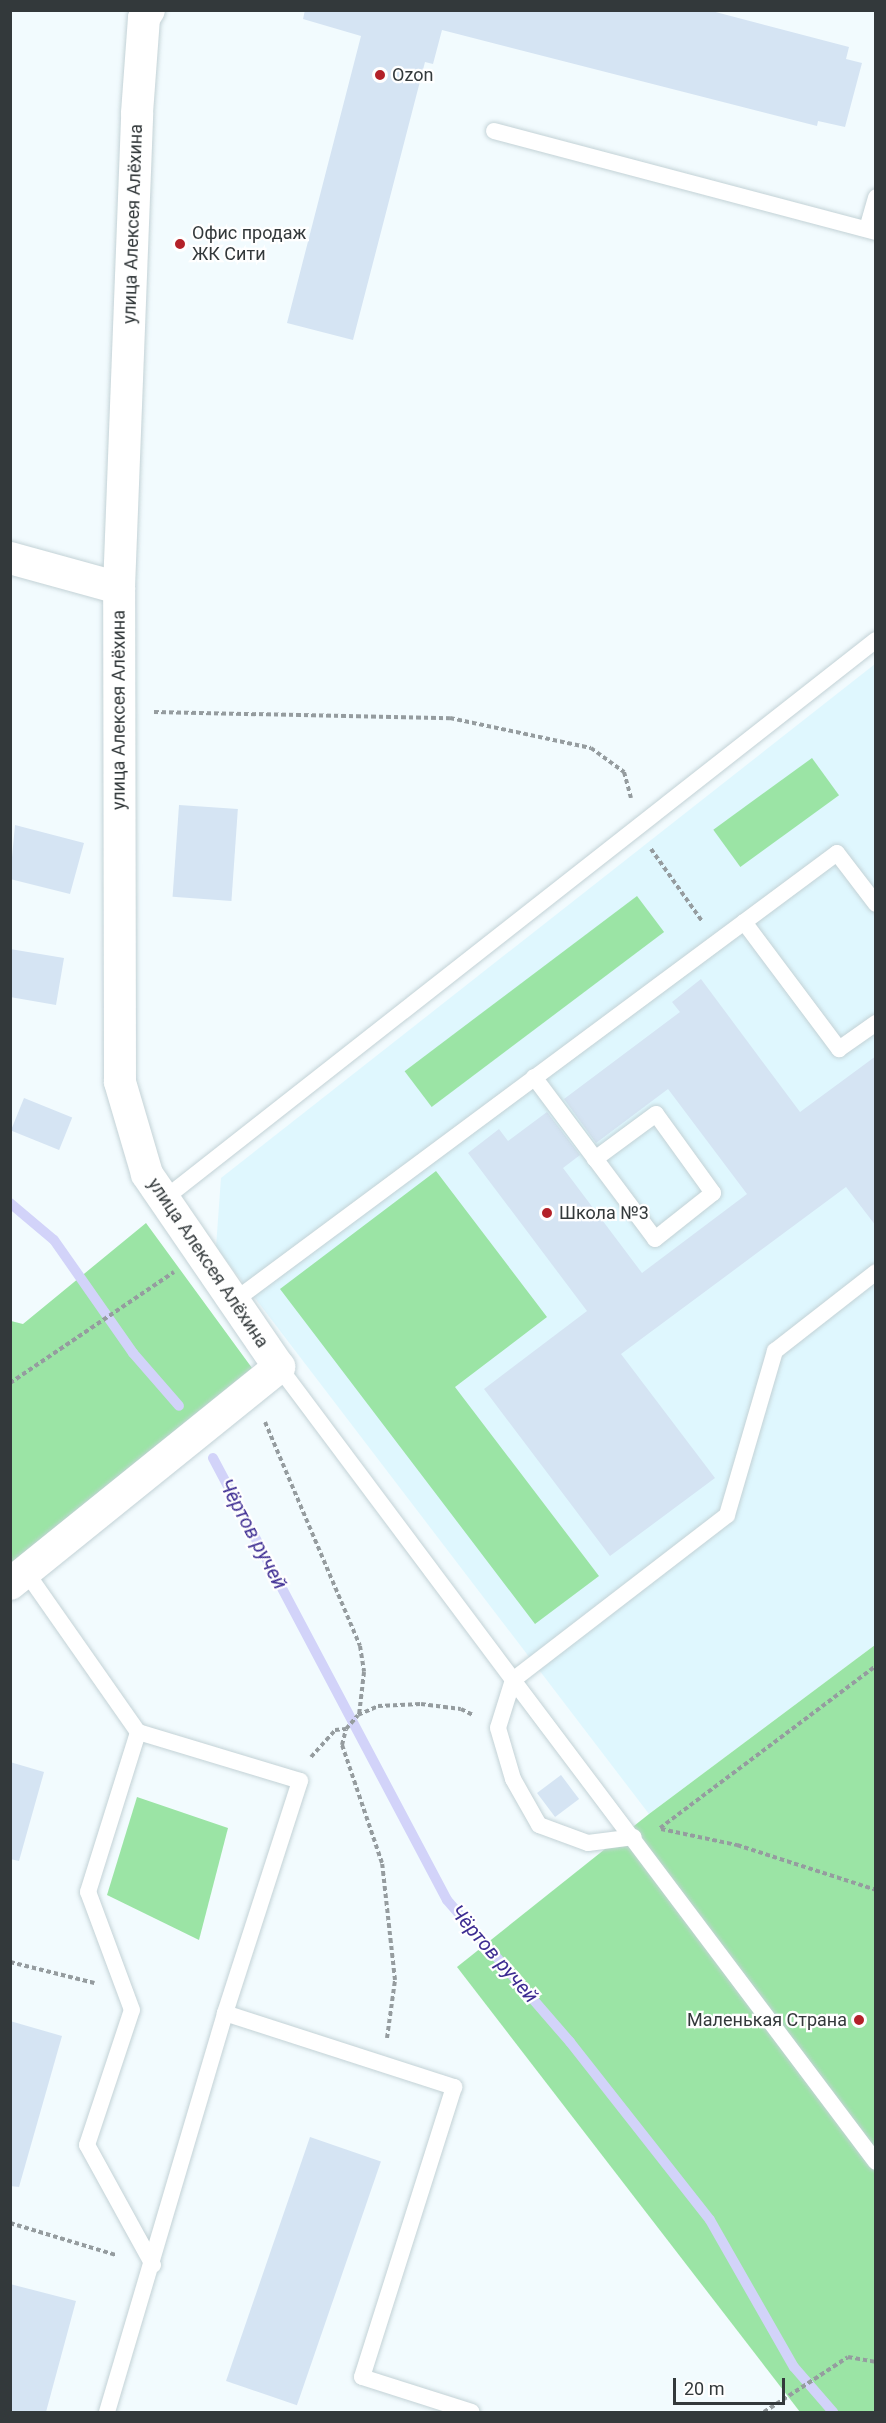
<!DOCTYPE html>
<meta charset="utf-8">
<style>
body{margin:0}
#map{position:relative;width:886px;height:2423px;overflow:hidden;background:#f2fbfe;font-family:Roboto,sans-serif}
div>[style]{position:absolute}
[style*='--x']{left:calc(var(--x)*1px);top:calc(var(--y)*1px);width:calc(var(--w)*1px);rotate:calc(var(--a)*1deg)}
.built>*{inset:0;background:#dff7fe}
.green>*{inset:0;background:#9be4a5;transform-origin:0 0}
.stream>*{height:10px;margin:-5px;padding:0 5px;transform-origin:5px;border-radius:5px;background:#d2d3f9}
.building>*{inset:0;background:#d5e4f3;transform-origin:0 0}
.path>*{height:4px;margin-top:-2px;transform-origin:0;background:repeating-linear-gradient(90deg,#959c9f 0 4.5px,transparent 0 7.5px)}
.roads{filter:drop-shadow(0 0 2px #c3d2d6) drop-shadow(0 0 2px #c3d2d6)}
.lane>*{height:16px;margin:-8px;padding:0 8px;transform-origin:8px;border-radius:8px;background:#fff}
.street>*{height:32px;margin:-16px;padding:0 16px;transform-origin:16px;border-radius:16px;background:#fff}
.dots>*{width:16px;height:16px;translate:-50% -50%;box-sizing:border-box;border:3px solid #fff;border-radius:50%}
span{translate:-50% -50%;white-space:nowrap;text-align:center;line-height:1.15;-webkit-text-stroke:4.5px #fff;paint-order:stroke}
.poi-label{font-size:18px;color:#33393b}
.left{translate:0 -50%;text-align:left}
.right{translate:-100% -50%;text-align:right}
.street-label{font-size:18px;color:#33393b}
.water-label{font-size:20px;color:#3d2c92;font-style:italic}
.frame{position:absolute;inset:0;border:12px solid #33393b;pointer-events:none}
.scale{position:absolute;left:673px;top:2378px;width:112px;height:27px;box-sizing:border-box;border:3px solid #33393b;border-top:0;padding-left:8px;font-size:18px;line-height:21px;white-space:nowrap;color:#33393b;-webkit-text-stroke:4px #fff;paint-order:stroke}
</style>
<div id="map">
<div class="built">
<div style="clip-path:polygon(875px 664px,875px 1645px,649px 1814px,216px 1247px,221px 1178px)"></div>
</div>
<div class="green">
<div style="left:812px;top:758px;width:46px;height:122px;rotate:54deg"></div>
<div style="left:637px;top:896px;width:45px;height:291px;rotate:53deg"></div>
<div style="clip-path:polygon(436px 1171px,547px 1317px,455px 1387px,599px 1576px,535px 1624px,280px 1289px)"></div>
<div style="clip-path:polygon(146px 1223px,252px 1368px,11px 1563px,11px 1321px,23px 1324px)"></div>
<div style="clip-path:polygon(875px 1645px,875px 2412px,800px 2412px,457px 1967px,649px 1814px)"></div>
<div style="clip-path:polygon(137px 1797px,228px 1828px,199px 1940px,107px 1895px)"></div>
</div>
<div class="stream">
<div style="--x:10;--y:1203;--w:57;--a:40.1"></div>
<div style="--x:54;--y:1240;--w:138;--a:55"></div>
<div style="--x:133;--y:1353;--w:70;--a:49"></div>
<div style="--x:213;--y:1458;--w:500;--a:62.1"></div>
<div style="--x:447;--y:1900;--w:188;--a:49.1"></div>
<div style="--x:570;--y:2042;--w:226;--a:51.8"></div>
<div style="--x:710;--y:2220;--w:169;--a:60.3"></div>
<div style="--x:794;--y:2367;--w:60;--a:49.1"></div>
</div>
<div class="building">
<div style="clip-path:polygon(305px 10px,708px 10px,849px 47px,846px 59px,862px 63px,845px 127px,818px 121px,817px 126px,442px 30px,433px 64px,425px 62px,353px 340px,287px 323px,361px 36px,303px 19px)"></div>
<div style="left:179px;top:805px;width:59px;height:92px;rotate:4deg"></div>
<div style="clip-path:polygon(15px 825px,84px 843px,70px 894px,10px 879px)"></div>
<div style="clip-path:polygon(10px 949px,64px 958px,56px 1005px,10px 997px)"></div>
<div style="clip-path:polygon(701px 979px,800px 1112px,876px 1056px,876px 1226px,846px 1187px,621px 1354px,715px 1478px,610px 1556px,484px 1389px,587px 1311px,468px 1153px,499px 1129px,508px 1141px,547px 1112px,580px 1155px,563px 1168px,642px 1273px,747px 1194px,668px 1089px,596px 1143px,564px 1099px,680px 1012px,672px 1002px)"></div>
<div style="left:24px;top:1098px;width:52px;height:35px;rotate:22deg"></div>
<div style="clip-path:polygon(10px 1762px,44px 1772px,19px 1861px,10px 1859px)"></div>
<div style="left:561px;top:1775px;width:30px;height:30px;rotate:53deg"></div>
<div style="clip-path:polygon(10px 2021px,62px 2036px,19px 2187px,10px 2186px)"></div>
<div style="left:310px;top:2137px;width:75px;height:258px;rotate:19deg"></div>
<div style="clip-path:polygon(10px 2284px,76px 2301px,46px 2412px,10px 2412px)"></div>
</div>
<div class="path">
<div style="--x:154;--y:712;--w:296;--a:1.2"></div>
<div style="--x:450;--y:718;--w:144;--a:12"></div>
<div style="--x:591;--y:748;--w:41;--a:36"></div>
<div style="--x:624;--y:772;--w:27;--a:75"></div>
<div style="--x:651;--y:849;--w:88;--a:54.7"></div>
<div style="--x:10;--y:1383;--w:198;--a:-34.1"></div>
<div style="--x:265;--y:1422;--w:243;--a:67"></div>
<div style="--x:360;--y:1646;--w:26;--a:81"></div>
<div style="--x:364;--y:1672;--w:43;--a:96.6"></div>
<div style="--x:311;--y:1757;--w:36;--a:-48"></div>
<div style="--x:335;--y:1730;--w:11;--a:-5"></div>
<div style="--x:660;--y:1828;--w:270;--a:-36.9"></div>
<div style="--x:661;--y:1829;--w:78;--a:11.9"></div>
<div style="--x:737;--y:1845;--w:146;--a:17.9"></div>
<div style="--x:10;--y:1962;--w:87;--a:14"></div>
<div style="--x:387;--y:2038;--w:59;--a:-82.1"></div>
<div style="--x:395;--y:1980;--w:118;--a:-96.3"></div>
<div style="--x:382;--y:1863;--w:125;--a:-108.7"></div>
<div style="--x:342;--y:1745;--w:16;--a:-76"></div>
<div style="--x:346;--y:1729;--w:18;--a:-49"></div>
<div style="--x:358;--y:1715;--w:22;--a:-24"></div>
<div style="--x:378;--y:1706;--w:43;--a:-2.7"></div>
<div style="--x:421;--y:1704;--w:40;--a:7.1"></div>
<div style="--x:461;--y:1709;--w:13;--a:27"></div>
<div style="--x:10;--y:2223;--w:111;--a:16.8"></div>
<div style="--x:764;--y:2412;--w:100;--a:-33.2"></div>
<div style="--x:848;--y:2357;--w:28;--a:10"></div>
</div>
<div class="roads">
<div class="lane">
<div style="--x:494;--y:131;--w:395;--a:14.8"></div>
<div style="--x:867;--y:229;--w:33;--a:-74"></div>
<div style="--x:744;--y:922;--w:159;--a:53.2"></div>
<div style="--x:839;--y:1049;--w:45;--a:-35.1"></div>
<div style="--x:534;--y:1077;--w:202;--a:53.2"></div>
<div style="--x:655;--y:1239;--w:74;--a:-38.4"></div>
<div style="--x:713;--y:1193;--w:97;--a:-125.8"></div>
<div style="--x:656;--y:1114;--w:76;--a:143.6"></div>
<div style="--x:164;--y:1199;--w:905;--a:-38.14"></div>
<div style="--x:234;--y:1301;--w:751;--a:-36.61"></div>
<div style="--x:837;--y:853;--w:64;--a:52.6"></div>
<div style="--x:279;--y:1367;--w:391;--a:53.2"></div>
<div style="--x:513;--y:1680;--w:270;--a:-37.6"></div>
<div style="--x:727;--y:1515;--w:171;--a:-73.7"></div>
<div style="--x:775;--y:1351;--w:128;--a:-38"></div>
<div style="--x:26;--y:1572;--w:195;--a:55"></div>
<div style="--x:513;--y:1680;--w:603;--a:53.02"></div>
<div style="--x:513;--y:1680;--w:50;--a:107.4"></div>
<div style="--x:498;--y:1728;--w:53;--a:73.6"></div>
<div style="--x:513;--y:1779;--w:53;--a:60.5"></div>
<div style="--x:539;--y:1825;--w:52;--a:20.2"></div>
<div style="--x:588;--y:1843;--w:46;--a:-7.4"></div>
<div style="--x:153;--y:2265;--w:137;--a:-118.8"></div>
<div style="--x:87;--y:2145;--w:142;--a:-71.6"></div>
<div style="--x:132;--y:2010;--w:126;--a:-110.4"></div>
<div style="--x:88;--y:1892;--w:168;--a:-72.6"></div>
<div style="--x:138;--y:1732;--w:169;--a:16.8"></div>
<div style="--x:300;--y:1781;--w:244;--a:107.9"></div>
<div style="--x:107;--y:2412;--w:416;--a:-73.5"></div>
<div style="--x:225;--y:2013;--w:241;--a:17.9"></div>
<div style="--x:454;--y:2087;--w:304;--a:107.6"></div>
<div style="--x:362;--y:2377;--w:115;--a:17.7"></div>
</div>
<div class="street">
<div style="--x:10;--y:558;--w:113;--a:15.4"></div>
<div style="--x:10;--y:1584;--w:346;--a:-38.9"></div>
<div style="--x:279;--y:1367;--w:234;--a:-124.4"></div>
<div style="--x:147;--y:1174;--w:96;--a:-106.4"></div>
<div style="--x:120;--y:1082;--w:494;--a:-90.1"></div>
<div style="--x:119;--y:588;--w:475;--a:-87.8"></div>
<div style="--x:137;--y:113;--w:95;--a:-85.8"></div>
<div style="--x:144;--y:18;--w:9;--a:-58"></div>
</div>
</div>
<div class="dots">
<div style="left:380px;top:75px;background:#b32129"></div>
<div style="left:180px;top:244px;background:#b32129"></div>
<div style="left:547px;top:1213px;background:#b32129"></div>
<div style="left:859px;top:2020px;background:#b32129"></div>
</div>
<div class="poi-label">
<span class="left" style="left:392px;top:75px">Ozon</span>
<span class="left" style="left:192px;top:244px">Офис продаж<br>ЖК Сити</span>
<span class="left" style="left:559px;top:1213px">Школа №3</span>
<span class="right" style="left:847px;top:2020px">Маленькая Страна</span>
</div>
<div class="street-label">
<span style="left:133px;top:224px;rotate:-88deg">улица Алексея Алёхина</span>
<span style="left:119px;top:710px;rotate:-90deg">улица Алексея Алёхина</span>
<span style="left:208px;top:1263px;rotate:56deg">улица Алексея Алёхина</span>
</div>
<div class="water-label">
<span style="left:253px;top:1534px;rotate:62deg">Чёртов ручей</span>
<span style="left:494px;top:1954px;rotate:49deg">Чёртов ручей</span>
</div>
<div class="frame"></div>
<div class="scale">20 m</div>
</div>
